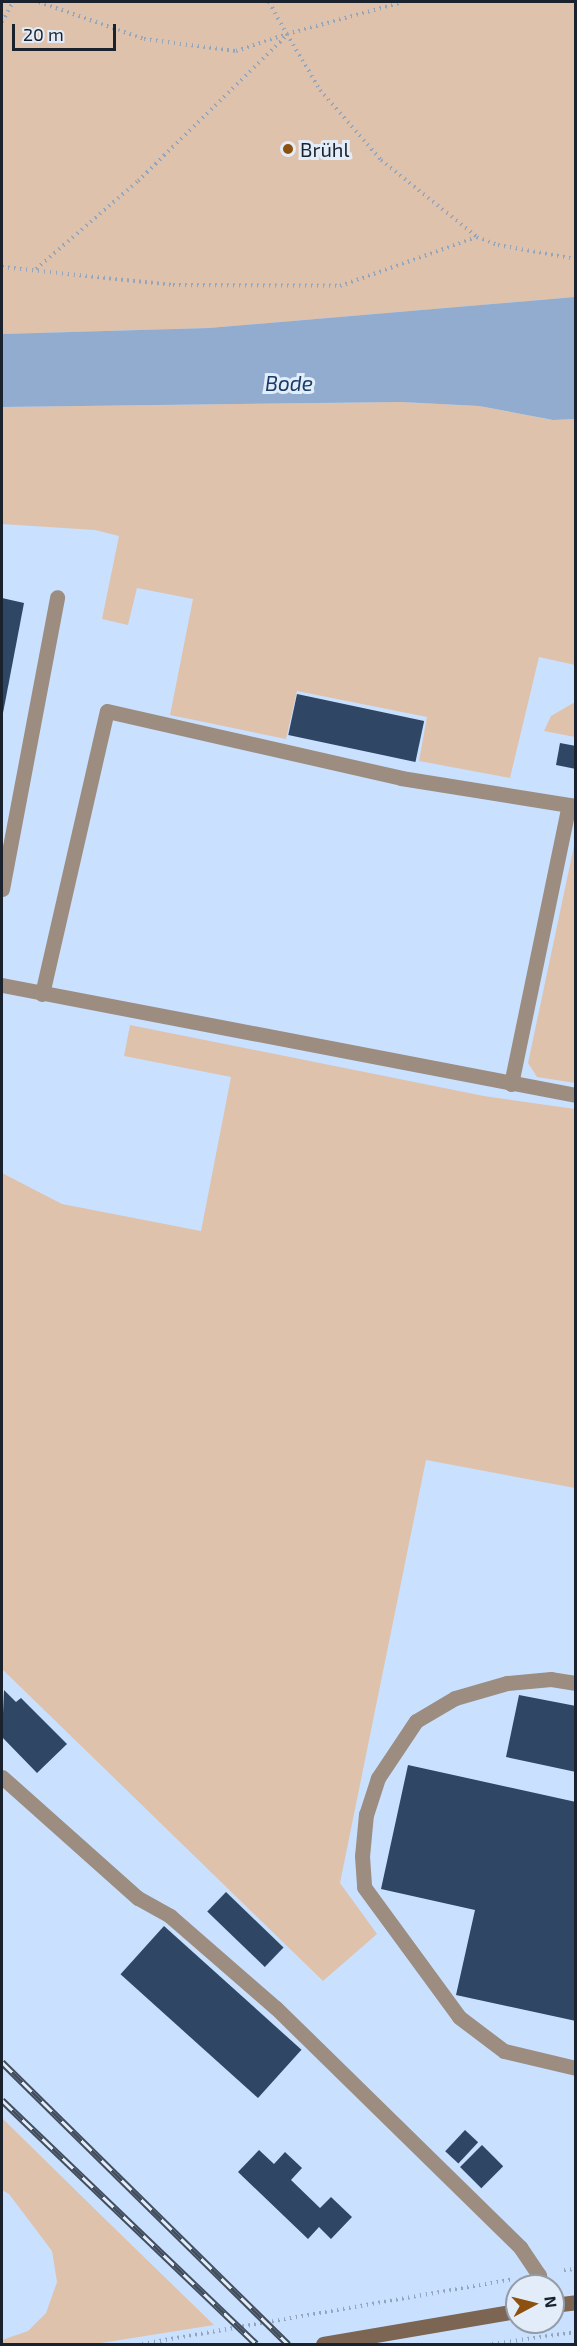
<!DOCTYPE html>
<meta charset="utf-8">
<style>
body{margin:0}
#map{position:relative;width:577px;height:2346px;overflow:hidden;background:#c9e1ff;font-family:"Exo 2",sans-serif}
div>[style]{position:absolute}
[style*='--x']{left:calc(var(--x)*1px);top:calc(var(--y)*1px);width:calc(var(--w)*1px);rotate:calc(var(--a)*1deg)}
.green>*{inset:0;background:#dfc2ac}
.water>*{inset:0;background:#91acce}
.building>*{inset:0;background:#2f4664;transform-origin:0 0}
.path>*{height:4px;margin-top:-2px;transform-origin:0;background:repeating-linear-gradient(90deg,#93a6be 0 1.5px,transparent 0 6px)}
.service>*{height:15px;margin:-7.5px;padding:0 7.5px;transform-origin:7.5px;border-radius:7.5px;background:#9c8d80}
.secondary>*{height:15px;margin:-7.5px;padding:0 7.5px;transform-origin:7.5px;border-radius:7.5px;background:#7c6553}
.rail>*{height:7px;margin-top:-3.5px;transform-origin:0;background:repeating-linear-gradient(90deg,#e3edf9 0 14px,#424e5d 0 28px);box-sizing:border-box;border-block:2px solid #424e5d}
.dots>*{width:16px;height:16px;translate:-50% -50%;box-sizing:border-box;border:3px solid #e3edf9;border-radius:50%}
span{translate:-50% -50%;white-space:nowrap;text-align:center;line-height:1.15;-webkit-text-stroke:6px #e3edf9;paint-order:stroke}
.poi-label{font-size:20px;color:#1a222d}
.left{translate:0 -50%;text-align:left}
.water-label{font-size:21px;color:#173c68;font-style:italic}
.frame{position:absolute;inset:0;border:3px solid #1a222d;pointer-events:none}
.north{position:absolute;left:505px;top:2274px;width:60px;height:60px;box-sizing:border-box;background:#e3edf9;border:2px solid #939ca7;border-radius:50%;rotate:83deg;font-size:16px;font-weight:700;line-height:24px;text-align:center;color:#1a222d}
.north::after{content:'';display:block;margin:auto;width:21px;height:27px;background:#8c500f;clip-path:polygon(50% 0,100% 100%,50% 72%,0 100%)}
.scale{position:absolute;left:12px;top:24px;width:104px;height:27px;box-sizing:border-box;border:3px solid #1a222d;border-top:0;padding-left:8px;font-size:18px;line-height:21px;white-space:nowrap;color:#1a222d;-webkit-text-stroke:4px #e3edf9;paint-order:stroke}
</style>
<div id="map">
<div class="green">
<div style="clip-path:polygon(2px 2px,575px 2px,575px 297px,209px 328px,2px 334px)"></div>
<div style="clip-path:polygon(401px 402px,479px 406px,552px 420px,575px 419px,575px 665px,539px 657px,510px 778px,419px 761px,427px 717px,297px 691px,286px 739px,170px 715px,193px 599px,137px 588px,128px 625px,102px 619px,119px 536px,95px 530px,2px 524px,2px 407px)"></div>
<div style="clip-path:polygon(575px 702px,575px 737px,544px 731px,551px 716px)"></div>
<div style="clip-path:polygon(575px 841px,575px 1083px,537px 1077px,528px 1063px)"></div>
<div style="clip-path:polygon(130px 1025px,484px 1096px,575px 1109px,575px 1488px,426px 1460px,340px 1883px,377px 1934px,323px 1981px,2px 1669px,2px 1173px,62px 1204px,201px 1231px,231px 1077px,124px 1056px)"></div>
<div style="clip-path:polygon(2px 2118px,107px 2221px,214px 2325px,95px 2344px,2px 2344px,2px 2340px,28px 2331px,46px 2313px,57px 2282px,52px 2251px,9px 2194px,2px 2190px)"></div>
</div>
<div class="water">
<div style="clip-path:polygon(575px 297px,575px 419px,553px 420px,479px 406px,401px 402px,2px 407px,2px 334px,209px 328px)"></div>
</div>
<div class="building">
<div style="clip-path:polygon(2px 598px,24px 603px,3px 713px,2px 713px)"></div>
<div style="left:297px;top:694px;width:130px;height:42px;rotate:12deg"></div>
<div style="clip-path:polygon(560px 743px,576px 746px,576px 769px,556px 765px)"></div>
<div style="clip-path:polygon(4px 1690px,16px 1702px,21px 1698px,67px 1744px,37px 1773px,2px 1737px)"></div>
<div style="clip-path:polygon(519px 1695px,576px 1706px,576px 1772px,506px 1757px)"></div>
<div style="clip-path:polygon(408px 1765px,576px 1802px,576px 2021px,456px 1995px,475px 1910px,381px 1889px)"></div>
<div style="left:226px;top:1892px;width:80px;height:27px;rotate:44deg"></div>
<div style="left:164px;top:1926px;width:185px;height:65px;rotate:42deg"></div>
<div style="left:465px;top:2130px;width:18px;height:29px;rotate:43deg"></div>
<div style="left:482px;top:2145px;width:30px;height:31px;rotate:45deg"></div>
<div style="clip-path:polygon(259px 2150px,274px 2164px,285px 2152px,302px 2168px,291px 2180px,320px 2208px,331px 2197px,352px 2217px,331px 2239px,319px 2227px,308px 2239px,238px 2172px)"></div>
</div>
<div class="path">
<div style="--x:39;--y:2;--w:111;--a:19.4"></div>
<div style="--x:144;--y:39;--w:93;--a:7.4"></div>
<div style="--x:236;--y:51;--w:54;--a:-18.4"></div>
<div style="--x:287;--y:34;--w:65;--a:59.5"></div>
<div style="--x:320;--y:90;--w:93;--a:48.9"></div>
<div style="--x:381;--y:160;--w:123;--a:38.7"></div>
<div style="--x:269;--y:2;--w:37;--a:61"></div>
<div style="--x:287;--y:34;--w:120;--a:-15.4"></div>
<div style="--x:2;--y:22;--w:23;--a:-61"></div>
<div style="--x:2;--y:267;--w:172;--a:6"></div>
<div style="--x:173;--y:285;--w:167;--a:0.3"></div>
<div style="--x:340;--y:286;--w:145;--a:-19.7"></div>
<div style="--x:477;--y:237;--w:22;--a:21"></div>
<div style="--x:498;--y:245;--w:79;--a:10.2"></div>
<div style="--x:36;--y:269;--w:135;--a:-40.8"></div>
<div style="--x:138;--y:181;--w:206;--a:-44.4"></div>
<div style="--x:564;--y:2270;--w:12;--a:-5"></div>
<div style="--x:142;--y:2344;--w:377;--a:-9.9"></div>
<div style="--x:492;--y:2344;--w:85;--a:-8.1"></div>
</div>
<div class="service">
<div style="--x:2;--y:889;--w:297;--a:-79.3"></div>
<div style="--x:2;--y:985;--w:584;--a:10.85"></div>
<div style="--x:42;--y:994;--w:290;--a:-77.1"></div>
<div style="--x:107;--y:711;--w:302;--a:12.8"></div>
<div style="--x:401;--y:778;--w:177;--a:9.1"></div>
<div style="--x:511;--y:1084;--w:285;--a:-78.3"></div>
<div style="--x:576;--y:1683;--w:25;--a:-171"></div>
<div style="--x:551;--y:1679;--w:44;--a:174.8"></div>
<div style="--x:507;--y:1683;--w:54;--a:163.9"></div>
<div style="--x:455;--y:1698;--w:45;--a:149.5"></div>
<div style="--x:416;--y:1721;--w:69;--a:123.7"></div>
<div style="--x:378;--y:1778;--w:38;--a:108"></div>
<div style="--x:366;--y:1814;--w:42;--a:95.4"></div>
<div style="--x:362;--y:1856;--w:31;--a:86"></div>
<div style="--x:364;--y:1887;--w:161;--a:53.8"></div>
<div style="--x:459;--y:2017;--w:56;--a:37.1"></div>
<div style="--x:504;--y:2051;--w:74;--a:13.3"></div>
<div style="--x:2;--y:1777;--w:182;--a:41.7"></div>
<div style="--x:138;--y:1898;--w:37;--a:29"></div>
<div style="--x:170;--y:1916;--w:140;--a:41"></div>
<div style="--x:276;--y:2008;--w:342;--a:44.4"></div>
<div style="--x:520;--y:2247;--w:34;--a:56"></div>
<div style="--x:539;--y:2275;--w:11;--a:80"></div>
</div>
<div class="secondary">
<div style="--x:553;--y:2305;--w:23;--a:-7"></div>
<div style="--x:323;--y:2344;--w:197;--a:-9.7"></div>
</div>
<div class="rail">
<div style="--x:2;--y:2062;--w:402;--a:44.6"></div>
<div style="--x:2;--y:2100;--w:352;--a:43.8"></div>
</div>
<div class="dots">
<div style="left:288px;top:149px;background:#8c500f"></div>
</div>
<div class="poi-label">
<span class="left" style="left:300px;top:149px">Brühl</span>
</div>
<div class="water-label">
<span style="left:289px;top:383px">Bode</span>
</div>
<div class="frame"></div>
<div class="north">N</div>
<div class="scale">20 m</div>
</div>
